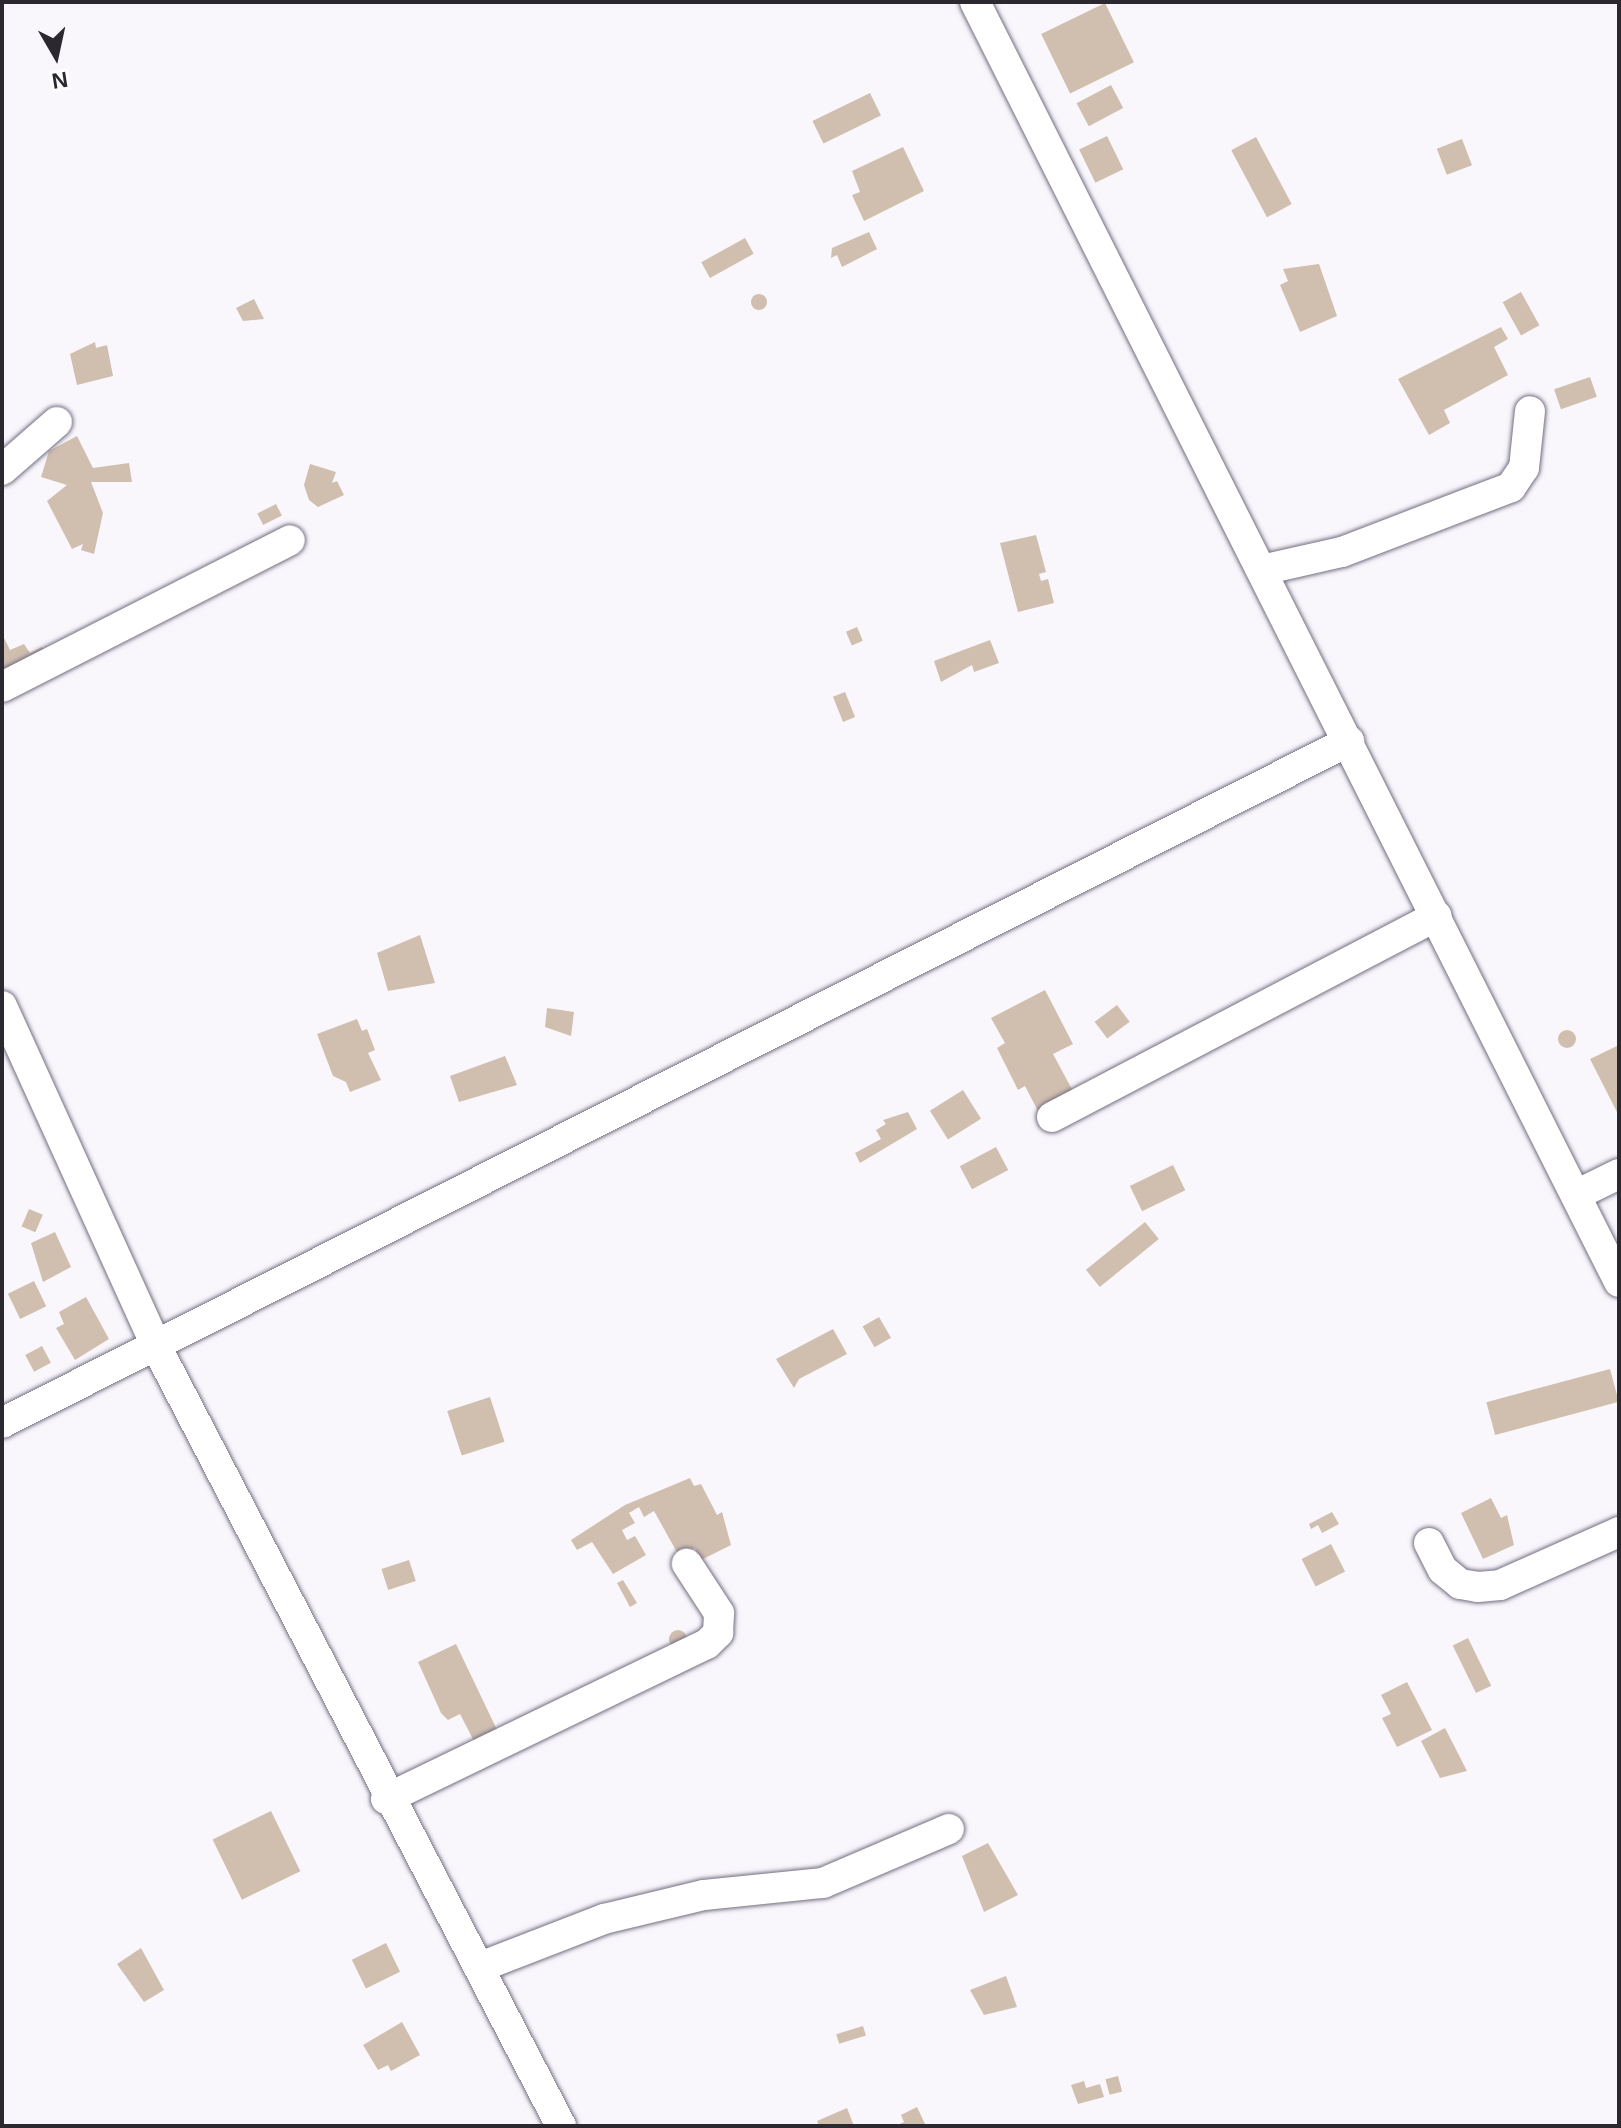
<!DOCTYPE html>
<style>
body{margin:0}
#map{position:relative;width:1621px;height:2128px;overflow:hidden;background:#f9f7fc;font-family:Helvetica,sans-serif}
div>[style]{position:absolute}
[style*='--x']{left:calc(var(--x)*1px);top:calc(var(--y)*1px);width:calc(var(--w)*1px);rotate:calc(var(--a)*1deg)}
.building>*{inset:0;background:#d0bfaf;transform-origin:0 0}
.round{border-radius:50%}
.roads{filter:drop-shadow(0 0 2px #746e81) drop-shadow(0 0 2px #746e81)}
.minor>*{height:30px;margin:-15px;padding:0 15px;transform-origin:15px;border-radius:15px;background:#fff}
span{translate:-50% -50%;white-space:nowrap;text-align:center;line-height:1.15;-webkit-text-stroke:6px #fff;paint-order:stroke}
.frame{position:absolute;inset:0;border:4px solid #2b2830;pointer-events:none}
.north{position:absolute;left:16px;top:16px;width:80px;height:80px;-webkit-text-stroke:6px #fff;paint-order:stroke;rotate:171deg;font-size:22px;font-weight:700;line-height:32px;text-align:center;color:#2b2830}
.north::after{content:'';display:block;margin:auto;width:28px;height:36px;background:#2b2830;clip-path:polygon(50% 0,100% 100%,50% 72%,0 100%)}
</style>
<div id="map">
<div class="building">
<div style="left:1105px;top:3px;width:66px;height:71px;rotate:64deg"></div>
<div style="left:1111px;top:85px;width:26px;height:39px;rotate:62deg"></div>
<div style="left:870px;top:93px;width:25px;height:64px;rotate:64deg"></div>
<div style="left:1107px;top:136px;width:37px;height:31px;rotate:64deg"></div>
<div style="left:1256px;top:137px;width:76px;height:28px;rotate:62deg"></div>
<div style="left:1462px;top:139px;width:28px;height:27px;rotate:69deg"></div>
<div style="clip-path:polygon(903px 147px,924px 191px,864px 221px,852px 195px,860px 192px,852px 171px)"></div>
<div style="clip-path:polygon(869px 232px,877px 249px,842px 267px,837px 255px,831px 258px,832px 248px)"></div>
<div style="left:745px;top:238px;width:18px;height:50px;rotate:61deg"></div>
<div style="clip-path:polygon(1319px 264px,1337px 316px,1300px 332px,1280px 285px,1288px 281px,1283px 269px)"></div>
<div style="left:1521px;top:292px;width:38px;height:21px;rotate:61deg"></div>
<div class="round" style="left:751px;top:294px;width:16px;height:16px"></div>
<div style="clip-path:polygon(254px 299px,264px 319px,243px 321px,236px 308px)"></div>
<div style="clip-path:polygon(1501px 327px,1508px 339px,1494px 347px,1508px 375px,1444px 410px,1450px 423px,1429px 435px,1398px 379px)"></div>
<div style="clip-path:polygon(95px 342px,96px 348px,107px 345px,113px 376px,77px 385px,70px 354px)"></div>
<div style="left:1590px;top:377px;width:21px;height:38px;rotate:71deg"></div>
<div style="clip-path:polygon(77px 436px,93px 468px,129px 463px,132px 482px,91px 482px,103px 513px,94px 554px,81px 550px,83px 544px,72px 549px,47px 501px,67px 485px,41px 477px,49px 451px)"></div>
<div style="clip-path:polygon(310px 464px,336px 472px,332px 483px,337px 481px,344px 495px,318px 507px,309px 500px,304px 485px)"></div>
<div style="left:276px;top:504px;width:13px;height:21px;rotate:63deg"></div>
<div style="clip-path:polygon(1036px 535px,1046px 572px,1039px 574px,1041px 581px,1048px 579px,1054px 603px,1018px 612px,1000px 543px)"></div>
<div style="left:857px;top:627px;width:15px;height:12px;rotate:67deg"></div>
<div style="clip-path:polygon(2px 634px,10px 650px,24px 644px,30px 653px,42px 647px,47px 659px,2px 683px)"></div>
<div style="clip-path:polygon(990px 640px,999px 663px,974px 672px,972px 665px,941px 682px,934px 661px)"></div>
<div style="left:845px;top:692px;width:27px;height:13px;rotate:68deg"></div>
<div style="clip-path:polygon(420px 935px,435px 983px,388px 991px,377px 953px)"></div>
<div style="clip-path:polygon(1045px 990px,1073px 1044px,1053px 1054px,1074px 1093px,1038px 1111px,1025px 1086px,1018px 1090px,997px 1048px,1005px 1043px,991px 1018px)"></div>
<div style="left:1117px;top:1005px;width:21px;height:28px;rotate:53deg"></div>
<div style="clip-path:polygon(547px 1008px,574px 1012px,571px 1036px,545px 1027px)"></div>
<div style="clip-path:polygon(357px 1019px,362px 1031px,367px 1029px,375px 1050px,368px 1053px,381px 1080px,350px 1092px,346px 1082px,333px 1076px,317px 1034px)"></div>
<div class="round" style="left:1558px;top:1030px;width:18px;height:18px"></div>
<div style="clip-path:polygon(1619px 1045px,1619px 1116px,1590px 1059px)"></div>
<div style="clip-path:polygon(505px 1056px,517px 1085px,459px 1102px,450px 1076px)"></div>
<div style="left:963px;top:1090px;width:34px;height:39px;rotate:58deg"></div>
<div style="clip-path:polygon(908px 1112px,917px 1129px,860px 1163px,855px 1153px,881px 1139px,876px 1130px,886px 1124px,883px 1120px)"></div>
<div style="left:996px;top:1147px;width:26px;height:41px;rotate:62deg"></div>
<div style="left:1173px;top:1165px;width:28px;height:48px;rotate:64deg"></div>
<div style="left:29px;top:1209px;width:15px;height:19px;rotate:23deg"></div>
<div style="left:1145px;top:1222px;width:22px;height:76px;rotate:51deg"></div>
<div style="clip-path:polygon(55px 1232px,71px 1267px,43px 1282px,31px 1243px)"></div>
<div style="left:34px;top:1281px;width:28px;height:29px;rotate:64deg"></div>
<div style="clip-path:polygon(86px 1297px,109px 1339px,75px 1360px,56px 1328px,64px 1324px,59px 1312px)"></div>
<div style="left:879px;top:1317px;width:24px;height:19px;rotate:60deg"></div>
<div style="clip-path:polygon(833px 1329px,847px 1354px,799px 1379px,794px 1388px,776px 1359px)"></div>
<div style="left:42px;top:1346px;width:19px;height:19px;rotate:62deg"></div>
<div style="left:1610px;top:1369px;width:34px;height:128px;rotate:75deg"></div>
<div style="left:490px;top:1397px;width:47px;height:45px;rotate:72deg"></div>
<div style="clip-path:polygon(690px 1478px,694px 1486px,701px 1484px,717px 1515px,722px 1512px,731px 1545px,701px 1560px,695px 1548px,679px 1556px,654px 1511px,644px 1517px,639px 1507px,629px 1513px,635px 1523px,622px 1530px,627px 1540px,635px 1536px,646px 1555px,613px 1574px,592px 1542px,577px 1550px,571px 1540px,625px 1505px)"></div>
<div style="clip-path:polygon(1491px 1498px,1501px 1518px,1507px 1515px,1514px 1545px,1483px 1559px,1461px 1513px)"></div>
<div style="clip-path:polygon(1332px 1512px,1339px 1524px,1322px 1533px,1318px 1525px,1311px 1529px,1309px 1524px)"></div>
<div style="left:1331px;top:1544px;width:31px;height:33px;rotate:63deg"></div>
<div style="left:409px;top:1560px;width:22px;height:29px;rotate:72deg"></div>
<div style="clip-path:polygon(623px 1580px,637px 1603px,630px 1607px,617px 1583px)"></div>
<div class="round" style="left:669px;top:1630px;width:18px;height:18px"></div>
<div style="left:1468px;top:1638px;width:53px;height:17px;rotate:64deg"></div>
<div style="clip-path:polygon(456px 1644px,499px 1734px,476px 1745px,460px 1714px,448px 1720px,441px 1713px,418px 1662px)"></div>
<div style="clip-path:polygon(1407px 1682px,1432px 1730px,1397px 1747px,1382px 1718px,1391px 1714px,1381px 1695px)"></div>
<div style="clip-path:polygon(1445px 1728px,1467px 1771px,1440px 1778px,1421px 1741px)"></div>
<div style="left:271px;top:1811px;width:67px;height:65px;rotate:64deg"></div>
<div style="clip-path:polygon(988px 1843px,1018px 1895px,984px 1912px,962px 1856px)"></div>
<div style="left:386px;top:1943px;width:32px;height:38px;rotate:64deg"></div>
<div style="clip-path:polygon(141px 1948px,164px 1990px,144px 2002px,117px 1964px)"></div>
<div style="clip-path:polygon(1006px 1976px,1017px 2007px,984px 2015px,970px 1990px)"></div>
<div style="clip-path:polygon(402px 2022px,420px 2055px,391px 2071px,388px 2065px,378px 2070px,363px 2045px)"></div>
<div style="left:863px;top:2026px;width:10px;height:28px;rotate:73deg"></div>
<div style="left:1118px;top:2076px;width:16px;height:13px;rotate:75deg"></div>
<div style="clip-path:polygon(1084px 2081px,1086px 2088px,1100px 2084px,1104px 2097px,1078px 2104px,1071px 2085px)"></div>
<div style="clip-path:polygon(917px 2107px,926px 2126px,896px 2126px,904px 2122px,901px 2115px)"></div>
<div style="clip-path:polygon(847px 2108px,854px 2126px,819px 2126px,817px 2121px)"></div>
</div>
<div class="roads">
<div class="minor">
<div style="--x:975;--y:2;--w:1433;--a:63.29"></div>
<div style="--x:2;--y:470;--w:73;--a:-41.1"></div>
<div style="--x:1262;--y:570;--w:82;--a:-12.7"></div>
<div style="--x:1342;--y:552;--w:181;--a:-21"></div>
<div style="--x:1511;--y:487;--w:23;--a:-56"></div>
<div style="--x:1524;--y:468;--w:57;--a:-84"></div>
<div style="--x:2;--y:687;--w:323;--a:-27"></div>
<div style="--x:2;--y:1006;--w:371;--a:65.6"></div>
<div style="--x:155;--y:1344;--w:881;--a:62.56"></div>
<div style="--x:1052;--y:1117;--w:434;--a:-27.6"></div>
<div style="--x:1578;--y:1194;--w:46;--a:-26"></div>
<div style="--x:2;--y:1423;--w:1510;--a:-26.85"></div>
<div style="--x:1429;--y:1543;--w:30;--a:63"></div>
<div style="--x:1443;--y:1570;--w:22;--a:39"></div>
<div style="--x:1460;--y:1584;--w:18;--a:9"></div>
<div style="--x:1478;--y:1587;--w:22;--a:-5"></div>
<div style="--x:1500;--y:1585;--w:130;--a:-24"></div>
<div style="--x:386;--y:1799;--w:356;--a:-25.8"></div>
<div style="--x:707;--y:1644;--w:16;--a:-45"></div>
<div style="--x:718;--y:1633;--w:20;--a:-87"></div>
<div style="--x:719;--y:1613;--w:59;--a:-123.1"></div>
<div style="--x:480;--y:1967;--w:133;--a:-21.2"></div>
<div style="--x:604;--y:1919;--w:103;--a:-13.5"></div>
<div style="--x:704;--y:1895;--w:120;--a:-5.8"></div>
<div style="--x:823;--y:1883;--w:137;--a:-23.2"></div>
</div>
</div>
<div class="frame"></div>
<div class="north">N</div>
</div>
